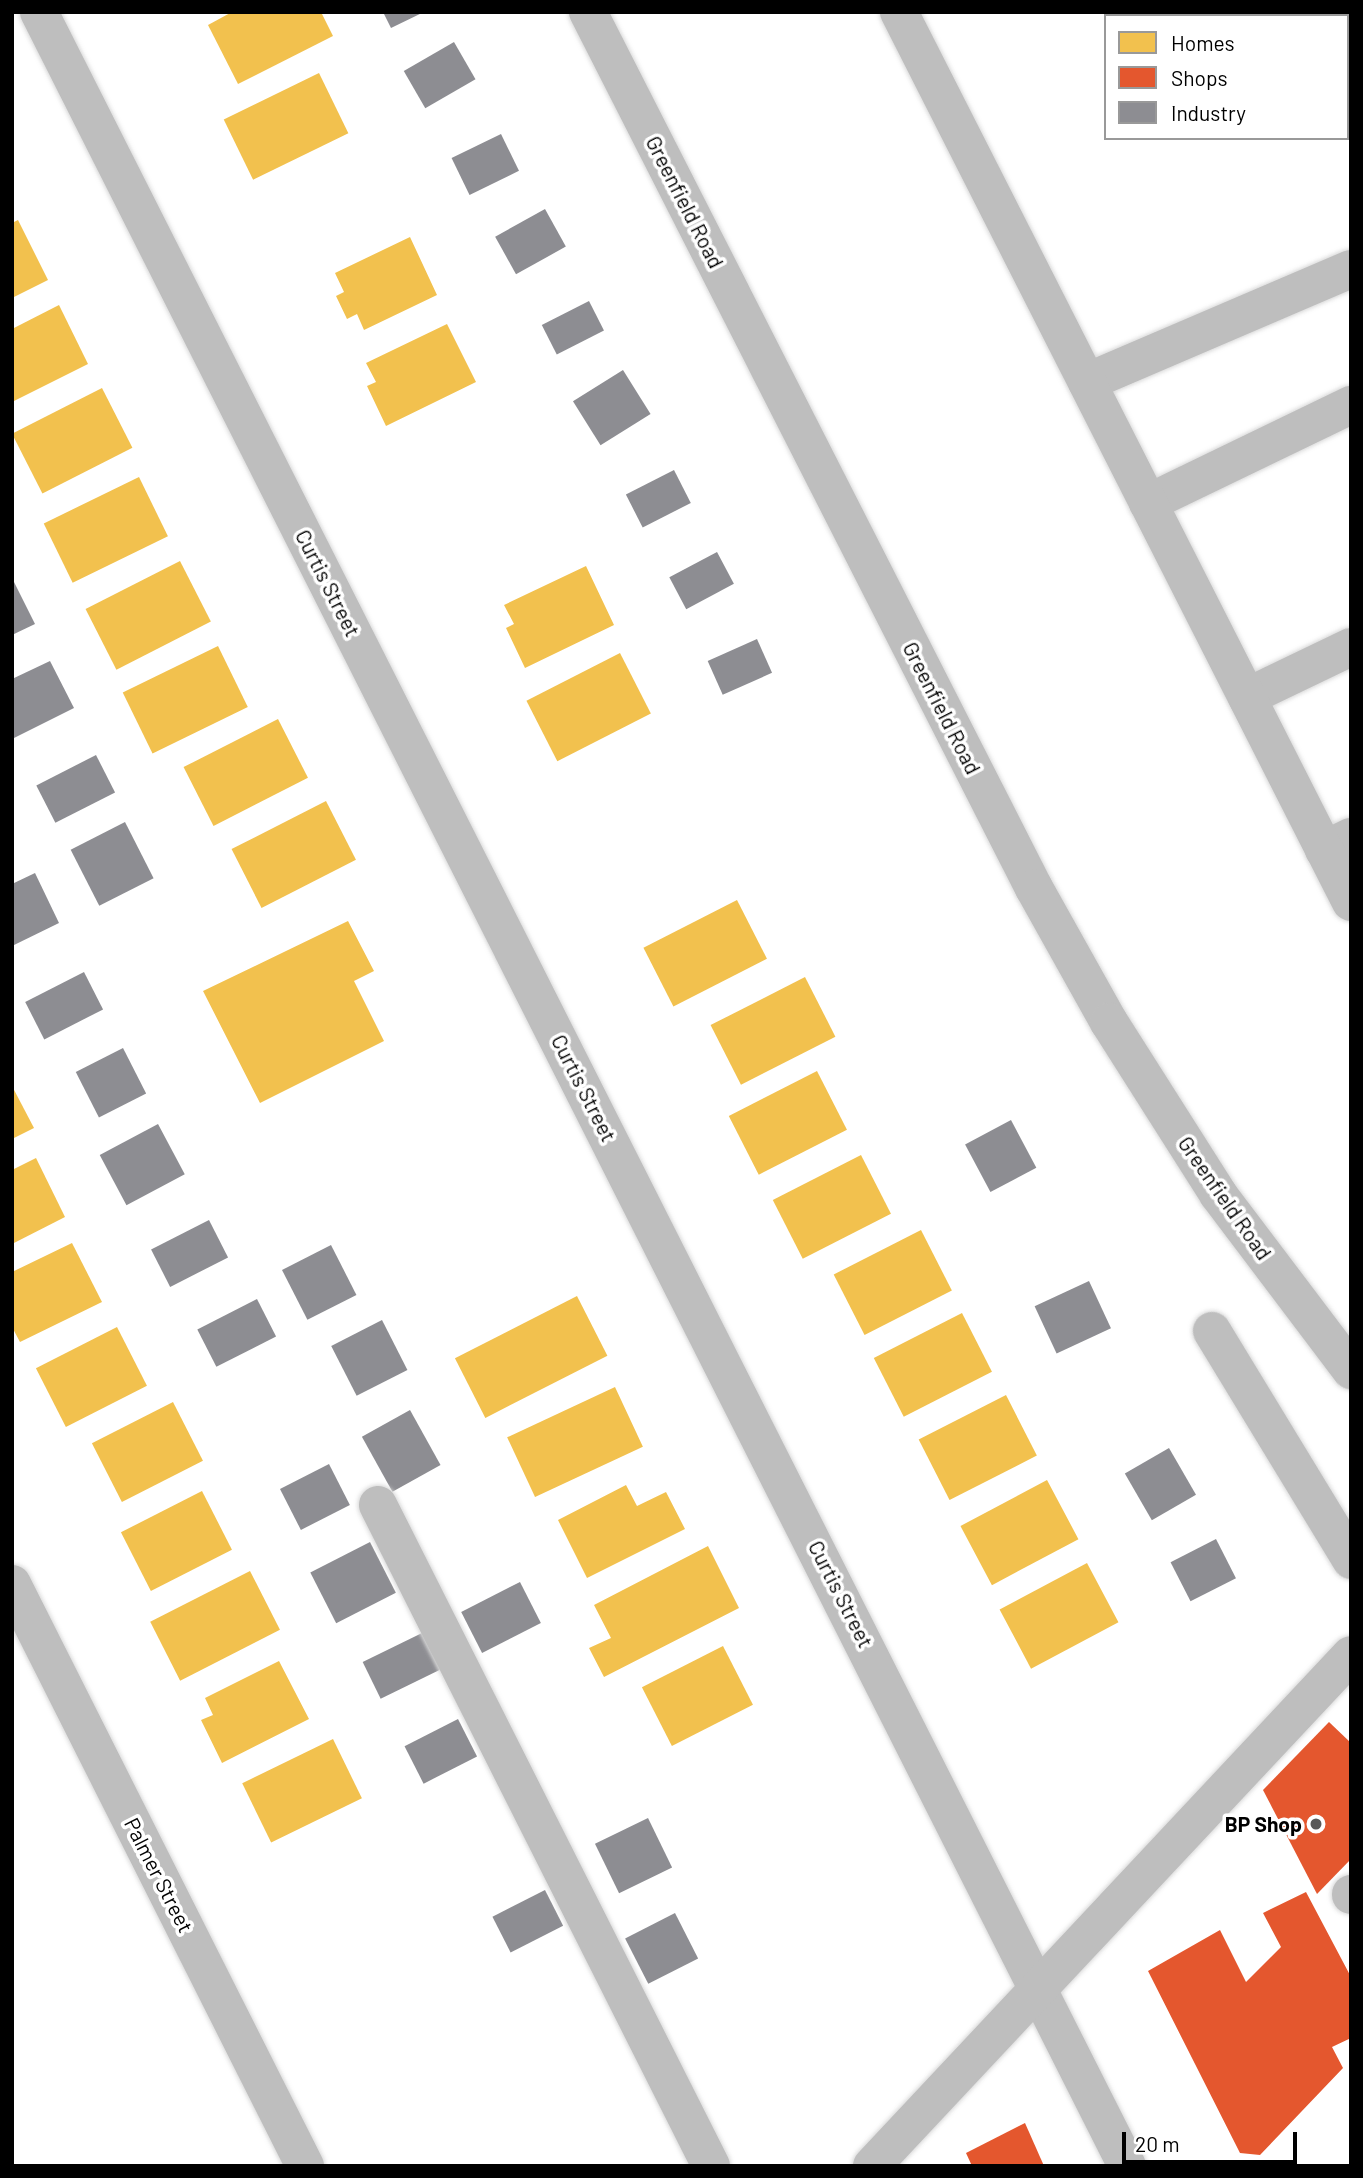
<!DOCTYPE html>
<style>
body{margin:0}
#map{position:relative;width:1363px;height:2178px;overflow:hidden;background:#fff;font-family:Barlow,sans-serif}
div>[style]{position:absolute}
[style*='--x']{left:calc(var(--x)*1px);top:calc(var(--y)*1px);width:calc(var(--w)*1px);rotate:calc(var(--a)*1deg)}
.homes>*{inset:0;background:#f2c14e;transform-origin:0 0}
.shops>*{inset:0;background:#e4572e}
.industry>*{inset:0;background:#8d8d92;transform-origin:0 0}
.roads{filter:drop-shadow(0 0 2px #dbdbdb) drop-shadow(0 0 2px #dbdbdb)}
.minor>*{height:38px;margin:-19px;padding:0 19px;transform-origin:19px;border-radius:19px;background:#bebebe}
.major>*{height:38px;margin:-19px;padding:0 19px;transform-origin:19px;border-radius:19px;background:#bebebe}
.dots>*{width:19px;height:19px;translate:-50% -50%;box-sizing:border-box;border:4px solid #fff;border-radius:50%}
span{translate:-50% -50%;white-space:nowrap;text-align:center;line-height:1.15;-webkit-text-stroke:7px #fff;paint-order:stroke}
.street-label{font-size:21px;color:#000}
.poi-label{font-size:21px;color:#000;font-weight:700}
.right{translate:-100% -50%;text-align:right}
.frame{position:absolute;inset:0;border:14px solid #000;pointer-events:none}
.legend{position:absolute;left:1104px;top:14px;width:245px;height:126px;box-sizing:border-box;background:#fff;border:2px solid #999;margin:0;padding:9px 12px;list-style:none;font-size:21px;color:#000}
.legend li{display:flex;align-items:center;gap:14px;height:35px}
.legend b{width:35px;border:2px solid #999}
.scale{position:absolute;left:1122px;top:2132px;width:175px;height:32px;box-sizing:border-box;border:4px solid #000;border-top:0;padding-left:9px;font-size:21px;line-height:24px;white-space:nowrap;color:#000;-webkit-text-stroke:5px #fff;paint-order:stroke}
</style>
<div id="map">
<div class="homes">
<div style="clip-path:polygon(232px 12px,321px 12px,333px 36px,238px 84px,208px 25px)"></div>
<div style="left:319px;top:73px;width:67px;height:106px;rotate:64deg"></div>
<div style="clip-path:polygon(18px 220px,48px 280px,12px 298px,12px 223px)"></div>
<div style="clip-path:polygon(410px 237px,437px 295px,364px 330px,357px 314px,347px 319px,336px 296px,344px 292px,335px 273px)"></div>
<div style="clip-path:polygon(59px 305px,88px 364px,12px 402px,12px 329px)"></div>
<div style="clip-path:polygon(447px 324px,476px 382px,386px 426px,367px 386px,376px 382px,366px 363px)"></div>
<div style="left:102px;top:388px;width:67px;height:101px;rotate:63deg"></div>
<div style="left:139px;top:477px;width:66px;height:106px;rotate:64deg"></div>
<div style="left:180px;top:561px;width:68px;height:106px;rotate:63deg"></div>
<div style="clip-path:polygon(586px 566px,614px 625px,525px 668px,506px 628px,514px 624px,504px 605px)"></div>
<div style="left:218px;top:646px;width:68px;height:106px;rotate:64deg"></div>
<div style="left:620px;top:653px;width:68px;height:105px;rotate:63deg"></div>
<div style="left:278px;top:719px;width:66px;height:106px;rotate:63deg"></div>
<div style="left:326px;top:801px;width:66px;height:106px;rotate:63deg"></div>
<div style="left:737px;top:900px;width:66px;height:105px;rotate:63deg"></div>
<div style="clip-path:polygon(348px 921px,374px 971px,354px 981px,384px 1041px,260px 1103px,203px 991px)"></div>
<div style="left:805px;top:977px;width:67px;height:106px;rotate:63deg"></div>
<div style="left:817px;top:1071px;width:66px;height:99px;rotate:63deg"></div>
<div style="clip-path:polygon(12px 1086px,34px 1128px,12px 1139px)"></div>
<div style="left:861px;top:1155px;width:66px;height:99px;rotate:63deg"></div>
<div style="clip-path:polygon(36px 1158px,65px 1217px,12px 1244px,12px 1170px)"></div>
<div style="left:921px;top:1230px;width:68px;height:98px;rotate:63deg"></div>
<div style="clip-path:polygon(72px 1243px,102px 1302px,20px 1342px,12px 1327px,12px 1272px)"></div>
<div style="left:577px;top:1296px;width:67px;height:137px;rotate:63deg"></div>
<div style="left:962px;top:1313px;width:66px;height:99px;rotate:63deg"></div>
<div style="left:117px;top:1327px;width:66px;height:91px;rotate:63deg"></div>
<div style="left:615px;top:1387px;width:66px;height:119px;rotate:65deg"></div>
<div style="left:1006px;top:1395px;width:68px;height:98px;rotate:63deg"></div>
<div style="left:173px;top:1402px;width:66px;height:91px;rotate:63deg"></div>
<div style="left:1047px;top:1480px;width:67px;height:98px;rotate:62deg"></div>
<div style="clip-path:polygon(626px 1485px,637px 1506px,666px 1492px,685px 1529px,587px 1578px,558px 1520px)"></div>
<div style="left:202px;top:1491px;width:66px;height:91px;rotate:63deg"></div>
<div style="clip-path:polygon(708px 1546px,739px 1608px,604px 1677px,589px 1648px,611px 1638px,594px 1605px)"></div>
<div style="left:1087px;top:1563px;width:67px;height:99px;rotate:62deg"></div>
<div style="left:250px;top:1571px;width:66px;height:112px;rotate:63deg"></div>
<div style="left:723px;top:1646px;width:66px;height:91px;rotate:63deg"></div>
<div style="clip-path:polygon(279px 1661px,309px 1719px,222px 1763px,201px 1720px,213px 1715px,205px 1698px)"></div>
<div style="left:333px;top:1739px;width:66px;height:101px;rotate:64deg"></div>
</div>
<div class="shops">
<div style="clip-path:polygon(1329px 1722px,1351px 1743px,1351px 1859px,1317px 1894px,1263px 1790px)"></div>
<div style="clip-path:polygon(1306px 1892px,1351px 1977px,1351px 2038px,1332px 2047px,1343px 2068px,1260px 2155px,1240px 2153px,1148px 1971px,1220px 1930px,1246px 1982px,1281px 1947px,1263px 1913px)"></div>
<div style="clip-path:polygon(1025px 2123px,1044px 2166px,972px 2166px,966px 2153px)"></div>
</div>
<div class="industry">
<div style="clip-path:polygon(383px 12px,424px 12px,391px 28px)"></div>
<div style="left:454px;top:42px;width:43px;height:58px;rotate:60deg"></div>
<div style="left:501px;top:134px;width:41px;height:55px;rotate:64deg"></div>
<div style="left:545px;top:209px;width:43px;height:57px;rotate:61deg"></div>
<div style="left:589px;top:301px;width:33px;height:53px;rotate:63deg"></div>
<div style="left:623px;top:370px;width:52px;height:59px;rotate:58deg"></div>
<div style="left:674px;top:470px;width:37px;height:54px;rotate:63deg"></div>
<div style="left:717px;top:552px;width:36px;height:54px;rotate:62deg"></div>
<div style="clip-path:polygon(12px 578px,35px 624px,12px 635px)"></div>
<div style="left:757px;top:639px;width:37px;height:54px;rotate:66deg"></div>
<div style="clip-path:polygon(50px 661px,74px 708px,12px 739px,12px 679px)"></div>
<div style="left:96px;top:755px;width:42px;height:67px;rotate:63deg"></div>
<div style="left:125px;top:822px;width:63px;height:61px;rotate:63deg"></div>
<div style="clip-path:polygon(35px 873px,59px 923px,12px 946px,12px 884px)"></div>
<div style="left:84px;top:972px;width:42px;height:66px;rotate:63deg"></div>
<div style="left:123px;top:1048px;width:51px;height:53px;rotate:63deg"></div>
<div style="left:1011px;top:1120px;width:54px;height:52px;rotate:62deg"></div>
<div style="left:158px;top:1124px;width:57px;height:66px;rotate:62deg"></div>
<div style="left:209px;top:1220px;width:42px;height:65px;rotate:63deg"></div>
<div style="left:331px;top:1245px;width:56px;height:55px;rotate:63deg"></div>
<div style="left:1089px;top:1281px;width:52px;height:60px;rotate:65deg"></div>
<div style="left:257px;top:1299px;width:42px;height:67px;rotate:63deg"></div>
<div style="left:382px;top:1320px;width:56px;height:57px;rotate:63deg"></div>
<div style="left:410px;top:1410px;width:63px;height:55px;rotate:61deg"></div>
<div style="left:1169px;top:1448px;width:54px;height:51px;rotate:60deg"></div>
<div style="left:329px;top:1464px;width:46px;height:55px;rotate:63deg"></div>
<div style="left:1216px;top:1539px;width:44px;height:51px;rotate:63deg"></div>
<div style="left:370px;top:1542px;width:57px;height:67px;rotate:63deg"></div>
<div style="left:520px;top:1582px;width:46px;height:66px;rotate:63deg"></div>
<div style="left:422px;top:1633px;width:41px;height:66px;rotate:64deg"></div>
<div style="left:458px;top:1719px;width:42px;height:60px;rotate:63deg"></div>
<div style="left:648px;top:1818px;width:55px;height:59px;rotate:64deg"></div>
<div style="left:545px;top:1890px;width:40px;height:59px;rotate:63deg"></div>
<div style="left:675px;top:1913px;width:51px;height:56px;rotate:63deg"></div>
</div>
<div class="roads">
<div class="minor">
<div style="--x:39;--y:12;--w:2413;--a:63.2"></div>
<div style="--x:1087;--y:382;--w:287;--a:-23.2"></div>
<div style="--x:1148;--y:503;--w:225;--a:-25.8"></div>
<div style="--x:1247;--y:697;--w:115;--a:-25.7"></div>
<div style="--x:1324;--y:850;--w:30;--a:-26"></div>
<div style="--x:1212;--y:1331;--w:268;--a:58.7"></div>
<div style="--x:378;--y:1505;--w:740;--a:63.26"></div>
<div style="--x:12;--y:1584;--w:652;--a:63.28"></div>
<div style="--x:1351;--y:1894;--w:1;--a:90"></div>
<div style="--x:872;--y:2166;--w:700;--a:-46.85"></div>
</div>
<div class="major">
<div style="--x:588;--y:12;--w:983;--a:63.02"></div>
<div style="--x:1034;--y:888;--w:154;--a:60.8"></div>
<div style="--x:1109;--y:1022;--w:204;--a:57.6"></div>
<div style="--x:1218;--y:1194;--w:221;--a:52.9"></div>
<div style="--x:899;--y:12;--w:998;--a:63.08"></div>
</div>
</div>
<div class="dots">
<div style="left:1316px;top:1824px;background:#595959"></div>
</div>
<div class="street-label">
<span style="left:685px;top:202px;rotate:63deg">Greenfield Road</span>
<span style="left:328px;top:583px;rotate:63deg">Curtis Street</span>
<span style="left:942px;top:708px;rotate:63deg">Greenfield Road</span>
<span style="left:584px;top:1088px;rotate:63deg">Curtis Street</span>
<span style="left:1225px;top:1198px;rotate:55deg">Greenfield Road</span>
<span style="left:841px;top:1594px;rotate:63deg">Curtis Street</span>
<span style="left:159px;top:1875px;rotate:63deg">Palmer Street</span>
</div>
<div class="poi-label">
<span class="right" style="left:1302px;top:1824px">BP Shop</span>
</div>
<div class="frame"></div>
<ul class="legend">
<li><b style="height:19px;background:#f2c14e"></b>Homes</li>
<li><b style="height:19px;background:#e4572e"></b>Shops</li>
<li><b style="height:19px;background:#8d8d92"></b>Industry</li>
</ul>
<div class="scale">20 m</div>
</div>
